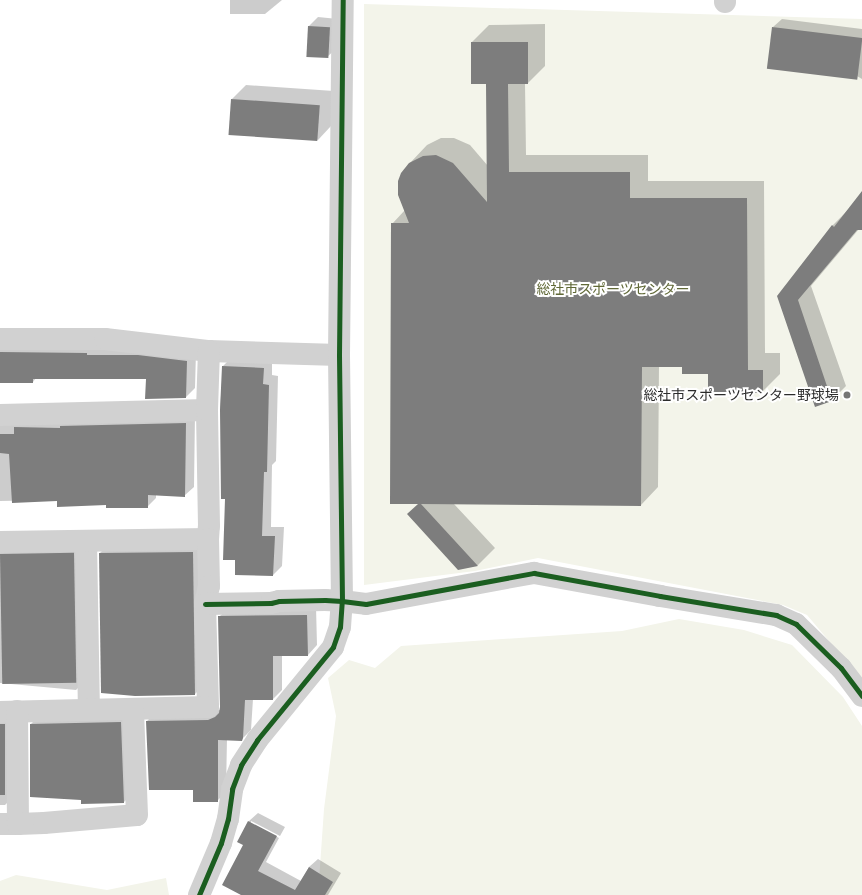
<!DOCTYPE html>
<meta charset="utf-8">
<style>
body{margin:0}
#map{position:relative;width:862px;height:895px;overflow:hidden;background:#fff;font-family:"Public Sans","Noto Sans JP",sans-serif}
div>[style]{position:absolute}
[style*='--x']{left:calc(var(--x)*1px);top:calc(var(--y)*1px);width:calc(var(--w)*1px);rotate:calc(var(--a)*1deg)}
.green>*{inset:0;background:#f3f4ea}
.shadow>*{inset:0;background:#0003}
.building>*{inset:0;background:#7d7d7d;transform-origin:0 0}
.minor>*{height:22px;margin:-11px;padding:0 11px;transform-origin:11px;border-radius:11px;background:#d1d1d1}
.tertiary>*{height:22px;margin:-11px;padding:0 11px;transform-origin:11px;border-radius:11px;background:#d1d1d1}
.cycleway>*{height:5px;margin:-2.5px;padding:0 2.5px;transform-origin:2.5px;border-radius:2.5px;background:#1b5e20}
.dots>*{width:11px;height:11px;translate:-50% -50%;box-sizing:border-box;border:2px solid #fff;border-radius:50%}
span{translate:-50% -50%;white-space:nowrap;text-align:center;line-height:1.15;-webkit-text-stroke:4px #fff;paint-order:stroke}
.park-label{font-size:14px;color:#616937}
.poi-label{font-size:14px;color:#2c2c2c}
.right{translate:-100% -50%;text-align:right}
</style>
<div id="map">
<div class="green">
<div style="clip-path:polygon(364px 4px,862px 19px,862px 680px,807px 615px,783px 605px,538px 558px,475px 571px,364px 585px)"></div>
<div style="clip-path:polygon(679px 619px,744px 630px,792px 645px,843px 697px,862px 726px,862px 895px,318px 895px,324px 809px,336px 716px,328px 678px,349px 660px,375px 668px,401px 646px,622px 631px)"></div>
<div style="clip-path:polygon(16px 875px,107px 890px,166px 878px,169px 895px,0 895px,0 881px)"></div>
</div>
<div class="shadow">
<div style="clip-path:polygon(230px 0,282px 0,265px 14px,230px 14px)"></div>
<div style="clip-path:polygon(318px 17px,338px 19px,337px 48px,327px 57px,309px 26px)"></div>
<div style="clip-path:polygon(782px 19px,862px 29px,862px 79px,773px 27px)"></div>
<div style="clip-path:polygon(545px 24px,545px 66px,528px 83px,525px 83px,526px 155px,648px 155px,648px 181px,764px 181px,765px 353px,780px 353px,780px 374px,762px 392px,683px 366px,659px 366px,658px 487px,641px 505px,454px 504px,495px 548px,478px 565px,459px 569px,419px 503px,392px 224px,405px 210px,410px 163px,427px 145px,441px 138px,454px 138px,470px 145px,488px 166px,487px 82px,472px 42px,489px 25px)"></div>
<div style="clip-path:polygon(246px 85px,334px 91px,331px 126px,318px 140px,232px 99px)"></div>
<div style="clip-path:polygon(862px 196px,862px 229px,859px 229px,811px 286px,846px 386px,832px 400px,815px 405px,778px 297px,832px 226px)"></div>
<div style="clip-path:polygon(0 345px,196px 352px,195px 388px,186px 397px,147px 378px,36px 378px,33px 382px,0 382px)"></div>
<div style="clip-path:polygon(232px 357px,272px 359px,272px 375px,278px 376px,276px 461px,272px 465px,271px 527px,284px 527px,282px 566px,273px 575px,236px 559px,226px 498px,220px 410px,223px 366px)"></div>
<div style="clip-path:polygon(195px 414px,194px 487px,184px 496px,156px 495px,156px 498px,147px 507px,57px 500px,0 501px,0 424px)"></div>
<div style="clip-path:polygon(202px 543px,204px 685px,195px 694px,100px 553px,109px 544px)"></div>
<div style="clip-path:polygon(0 545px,82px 545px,85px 681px,76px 690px,0 683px)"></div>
<div style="clip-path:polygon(316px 606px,317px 645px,308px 655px,282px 655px,282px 690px,273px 699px,253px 699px,251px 730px,241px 740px,227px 739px,226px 792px,217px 801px,194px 789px,147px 721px,156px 712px,221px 710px,219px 617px,228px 608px)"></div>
<div style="clip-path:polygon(0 712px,13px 715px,14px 796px,5px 805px,0 805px)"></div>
<div style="clip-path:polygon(130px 713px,133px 793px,124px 802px,82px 799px,31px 724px,40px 715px)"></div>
<div style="clip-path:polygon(258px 813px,285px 827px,280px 836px,251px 821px,251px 823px,279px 838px,266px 862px,301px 881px,309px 867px,318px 859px,341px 873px,328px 895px,244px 895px,245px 845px,239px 841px,249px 821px)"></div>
</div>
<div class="building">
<div style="left:308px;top:26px;width:22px;height:31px;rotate:3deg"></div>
<div style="left:772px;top:27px;width:91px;height:42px;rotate:7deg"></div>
<div style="clip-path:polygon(471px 42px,528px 42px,528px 84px,508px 84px,509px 172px,630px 172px,630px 198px,747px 198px,748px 370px,763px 370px,763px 393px,708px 393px,708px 374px,682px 374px,682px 367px,642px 367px,641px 506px,421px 504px,478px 566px,458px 570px,407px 514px,418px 504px,390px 504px,391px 223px,409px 223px,398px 195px,398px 181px,401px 173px,409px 163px,423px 156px,436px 155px,453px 163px,487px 202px,486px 84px,471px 84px)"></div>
<div style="left:231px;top:99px;width:89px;height:36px;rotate:4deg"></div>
<div style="clip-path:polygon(862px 191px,862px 230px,857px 230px,798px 300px,832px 401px,815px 407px,777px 296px,832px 225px,834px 227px)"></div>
<div style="clip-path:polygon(0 352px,87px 353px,87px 355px,138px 355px,187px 361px,186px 398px,145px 399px,146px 379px,33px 379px,33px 383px,0 383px)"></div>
<div style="clip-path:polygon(222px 366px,264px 368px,263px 384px,269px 385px,267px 472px,264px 472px,262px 536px,275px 536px,273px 576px,235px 575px,235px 560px,223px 560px,225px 499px,221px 499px,220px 410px)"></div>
<div style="clip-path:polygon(186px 423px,185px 497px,148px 495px,148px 508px,106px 508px,106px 505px,57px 507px,57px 501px,12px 503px,9px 454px,0 453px,0 434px,14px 434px,14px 427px,60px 428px,60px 426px)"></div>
<div style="clip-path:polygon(193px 552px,195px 695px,135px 696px,101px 693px,99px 553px)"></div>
<div style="left:0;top:554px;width:74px;height:130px;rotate:-1deg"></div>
<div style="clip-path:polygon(307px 615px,308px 656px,273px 656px,273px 700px,245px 700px,243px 738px,242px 741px,218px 740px,218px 802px,193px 802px,193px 790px,149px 790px,146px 721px,208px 720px,215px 717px,219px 713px,220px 707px,218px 616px)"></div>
<div style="clip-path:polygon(121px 722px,124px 803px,81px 804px,81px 800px,30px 797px,30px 724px)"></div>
<div style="left:0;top:724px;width:5px;height:71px"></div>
<div style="clip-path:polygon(248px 821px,277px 836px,258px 871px,295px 890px,309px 867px,333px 882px,325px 895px,241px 895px,222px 885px,243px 845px,237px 842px)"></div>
</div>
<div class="minor">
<div style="--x:0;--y:339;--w:105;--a:0"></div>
<div style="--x:105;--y:339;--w:105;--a:6.6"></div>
<div style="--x:209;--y:351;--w:130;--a:1.8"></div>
<div style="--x:0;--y:415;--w:207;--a:-1.4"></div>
<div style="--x:208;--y:539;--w:13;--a:-86"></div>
<div style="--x:209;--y:526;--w:116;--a:-91"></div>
<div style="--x:207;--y:410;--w:59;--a:-88.1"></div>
<div style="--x:86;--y:541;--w:169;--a:89"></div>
<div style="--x:0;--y:542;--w:208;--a:-0.8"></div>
<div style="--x:208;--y:539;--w:47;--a:88.8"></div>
<div style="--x:209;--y:586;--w:18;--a:103"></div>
<div style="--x:205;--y:604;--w:103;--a:88.3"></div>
<div style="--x:208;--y:707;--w:208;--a:178.6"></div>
<div style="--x:205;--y:604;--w:66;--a:-0.9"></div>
<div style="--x:271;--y:603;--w:8;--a:-14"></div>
<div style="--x:279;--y:601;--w:46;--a:-1.2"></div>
<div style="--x:325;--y:600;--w:17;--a:3"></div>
<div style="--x:0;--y:824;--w:18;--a:0"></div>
<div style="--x:18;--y:824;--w:113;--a:-90.5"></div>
<div style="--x:18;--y:824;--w:26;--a:-2"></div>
<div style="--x:44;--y:823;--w:93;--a:-4.9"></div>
<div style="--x:137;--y:815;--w:106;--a:-92.2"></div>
<div style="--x:199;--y:895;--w:56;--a:-67.1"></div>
<div style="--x:221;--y:843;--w:25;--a:-74"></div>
<div style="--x:228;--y:819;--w:30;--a:-82"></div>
<div style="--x:232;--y:789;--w:26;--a:-69"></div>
<div style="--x:241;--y:765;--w:30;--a:-57"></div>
<div style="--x:257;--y:740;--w:120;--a:-50.7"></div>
<div style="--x:333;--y:647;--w:21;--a:-71"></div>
<div style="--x:340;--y:627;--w:26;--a:-86"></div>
<div style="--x:342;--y:601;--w:24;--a:7"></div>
<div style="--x:366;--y:604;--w:171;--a:-10.5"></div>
<div style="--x:534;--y:573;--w:128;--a:10.3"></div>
<div style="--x:660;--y:596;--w:118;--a:9.3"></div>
<div style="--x:776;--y:615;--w:22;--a:24"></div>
<div style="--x:796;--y:624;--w:63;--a:44.4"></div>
<div style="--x:841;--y:668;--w:35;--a:53"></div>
</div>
<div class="tertiary">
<div style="--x:725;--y:2;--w:2;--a:-90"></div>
<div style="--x:342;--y:601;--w:246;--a:-90.7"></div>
<div style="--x:339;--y:355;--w:355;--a:-89.4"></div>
</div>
<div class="cycleway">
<div style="--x:205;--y:604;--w:66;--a:-0.9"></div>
<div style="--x:271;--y:603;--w:8;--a:-14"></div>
<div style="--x:279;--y:601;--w:46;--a:-1.2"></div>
<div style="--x:325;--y:600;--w:17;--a:3"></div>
<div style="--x:342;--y:601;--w:246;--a:-90.7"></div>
<div style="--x:339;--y:355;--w:355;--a:-89.4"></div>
<div style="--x:199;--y:895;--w:56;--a:-67.1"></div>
<div style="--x:221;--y:843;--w:25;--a:-74"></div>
<div style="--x:228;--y:819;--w:30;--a:-82"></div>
<div style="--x:232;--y:789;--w:26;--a:-69"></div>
<div style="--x:241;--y:765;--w:30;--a:-57"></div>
<div style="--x:257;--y:740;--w:120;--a:-50.7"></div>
<div style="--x:333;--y:647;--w:21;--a:-71"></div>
<div style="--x:340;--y:627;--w:26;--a:-86"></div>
<div style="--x:342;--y:601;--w:24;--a:7"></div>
<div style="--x:366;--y:604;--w:171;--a:-10.5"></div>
<div style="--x:534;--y:573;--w:128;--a:10.3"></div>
<div style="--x:660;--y:596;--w:118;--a:9.3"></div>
<div style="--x:776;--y:615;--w:22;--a:24"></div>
<div style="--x:796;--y:624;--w:63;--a:44.4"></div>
<div style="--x:841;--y:668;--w:35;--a:53"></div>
</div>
<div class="dots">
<div style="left:847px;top:395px;background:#767676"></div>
</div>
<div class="park-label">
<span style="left:613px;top:289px">総社市スポーツセンター</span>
</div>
<div class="poi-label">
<span class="right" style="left:839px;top:395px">総社市スポーツセンター野球場</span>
</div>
</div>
